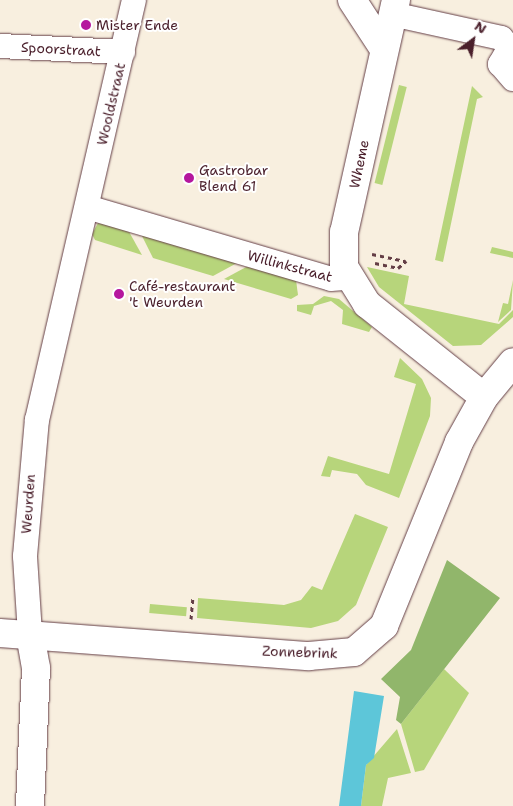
<!DOCTYPE html>
<meta charset="utf-8">
<style>
body{margin:0}
#map{position:relative;width:513px;height:806px;overflow:hidden;background:#f8efdf;font-family:"Shantell Sans",sans-serif}
div>[style]{position:absolute}
[style*='--x']{left:calc(var(--x)*1px);top:calc(var(--y)*1px);width:calc(var(--w)*1px);rotate:calc(var(--a)*1deg)}
.green>*{inset:0;background:#b7d57b;transform-origin:0 0}
.forest>*{inset:0;background:#91b66b}
.water>*{inset:0;background:#5dc6d9}
.path>*{height:3px;margin-top:-1.5px;transform-origin:0;background:repeating-linear-gradient(90deg,#643e46 0 4px,transparent 0 8px)}
.roads{filter:drop-shadow(0 0 1px #643e46) drop-shadow(0 0 1px #643e46)}
.pedestrian>*{height:24px;margin:-12px;padding:0 12px;transform-origin:12px;border-radius:12px;background:#fff}
.minor>*{height:28px;margin:-14px;padding:0 14px;transform-origin:14px;border-radius:14px;background:#fff}
.tertiary>*{height:28px;margin:-14px;padding:0 14px;transform-origin:14px;border-radius:14px;background:#fff}
.dots>*{width:14px;height:14px;translate:-50% -50%;box-sizing:border-box;border:2px solid #fff;border-radius:50%}
span{translate:-50% -50%;white-space:nowrap;text-align:center;line-height:1.15;-webkit-text-stroke:4px #fff;paint-order:stroke}
.poi-label{font-size:14px;color:#4a1f2b}
.left{translate:0 -50%;text-align:left}
.street-label{font-size:14px;color:#4a1f2b}
.north{position:absolute;left:448px;top:15px;width:50px;height:50px;-webkit-text-stroke:4px #fff;paint-order:stroke;rotate:31deg;font-size:14px;font-weight:700;line-height:20px;text-align:center;color:#4a1f2b}
.north::after{content:'';display:block;margin:auto;width:18px;height:22px;background:#4a1f2b;clip-path:polygon(50% 0,100% 100%,50% 72%,0 100%)}
</style>
<div id="map">
<div class="green">
<div style="left:399px;top:85px;width:8px;height:101px;rotate:14deg"></div>
<div style="clip-path:polygon(472px 86px,483px 97px,477px 99px,443px 262px,435px 260px)"></div>
<div style="clip-path:polygon(98px 223px,128px 230px,142px 255px,95px 240px,92px 234px)"></div>
<div style="clip-path:polygon(141px 234px,237px 263px,213px 276px,153px 258px)"></div>
<div style="clip-path:polygon(492px 247px,513px 252px,513px 258px,490px 253px)"></div>
<div style="clip-path:polygon(248px 266px,296px 280px,298px 295px,291px 299px,224px 279px)"></div>
<div style="clip-path:polygon(367px 267px,409px 276px,404px 304px,499px 324px,513px 310px,513px 317px,481px 345px,453px 346px,379px 287px)"></div>
<div style="clip-path:polygon(513px 280px,511px 310px,498px 322px,503px 303px,508px 304px)"></div>
<div style="clip-path:polygon(324px 296px,339px 299px,372px 327px,369px 332px,342px 324px,343px 310px,331px 301px,314px 306px,311px 315px,297px 311px,297px 305px,313px 304px)"></div>
<div style="clip-path:polygon(400px 358px,422px 379px,431px 398px,430px 416px,399px 498px,366px 485px,357px 474px,332px 470px,330px 477px,321px 476px,328px 456px,389px 474px,416px 384px,394px 377px)"></div>
<div style="clip-path:polygon(355px 514px,388px 527px,356px 605px,338px 621px,311px 628px,197px 618px,198px 598px,284px 605px,301px 600px,312px 586px,322px 590px)"></div>
<div style="left:150px;top:604px;width:37px;height:9px;rotate:5deg"></div>
<div style="clip-path:polygon(444px 669px,469px 693px,424px 770px,415px 772px,401px 724px)"></div>
<div style="clip-path:polygon(397px 729px,411px 773px,388px 778px,382px 806px,361px 806px,366px 765px)"></div>
</div>
<div class="forest">
<div style="clip-path:polygon(447px 560px,500px 598px,401px 724px,396px 720px,400px 697px,381px 679px,411px 650px)"></div>
</div>
<div class="water">
<div style="clip-path:polygon(354px 691px,384px 696px,374px 758px,366px 765px,361px 806px,339px 806px)"></div>
</div>
<div class="path">
<div style="--x:372;--y:254;--w:34;--a:12"></div>
<div style="--x:375;--y:263;--w:24;--a:12"></div>
<div style="--x:398;--y:268;--w:11;--a:-41"></div>
<div style="--x:191;--y:619;--w:22;--a:-85"></div>
</div>
<div class="roads">
<div class="pedestrian">
<div style="--x:392;--y:14;--w:112;--a:12.4"></div>
<div style="--x:501;--y:38;--w:13;--a:45"></div>
<div style="--x:510;--y:47;--w:20;--a:120"></div>
<div style="--x:500;--y:64;--w:20;--a:49"></div>
<div style="--x:0;--y:46;--w:123;--a:2.8"></div>
<div style="--x:87;--y:207;--w:254;--a:16.4"></div>
<div style="--x:331;--y:279;--w:16;--a:-4"></div>
<div style="--x:30;--y:634;--w:78;--a:-93.7"></div>
<div style="--x:25;--y:556;--w:137;--a:-85"></div>
<div style="--x:37;--y:420;--w:431;--a:-77"></div>
</div>
<div class="minor">
<div style="--x:352;--y:0;--w:59;--a:56.9"></div>
<div style="--x:396;--y:0;--w:238;--a:102.6"></div>
<div style="--x:344;--y:232;--w:35;--a:90"></div>
<div style="--x:344;--y:267;--w:44;--a:58.1"></div>
<div style="--x:367;--y:304;--w:149;--a:38.5"></div>
</div>
<div class="tertiary">
<div style="--x:0;--y:633;--w:310;--a:4.3"></div>
<div style="--x:309;--y:656;--w:45;--a:-5.1"></div>
<div style="--x:354;--y:652;--w:40;--a:-41"></div>
<div style="--x:384;--y:626;--w:199;--a:-67.8"></div>
<div style="--x:459;--y:442;--w:51;--a:-60.9"></div>
<div style="--x:484;--y:397;--w:45;--a:-50.4"></div>
<div style="--x:30;--y:634;--w:35;--a:80"></div>
<div style="--x:36;--y:668;--w:138;--a:92.5"></div>
</div>
</div>
<div class="dots">
<div style="left:86px;top:25px;background:#b5179e"></div>
<div style="left:189px;top:178px;background:#b5179e"></div>
<div style="left:119px;top:294px;background:#b5179e"></div>
</div>
<div class="poi-label">
<span class="left" style="left:96px;top:25px">Mister Ende</span>
<span class="left" style="left:199px;top:178px">Gastrobar<br>Blend 61</span>
<span class="left" style="left:129px;top:294px">Café-restaurant<br>'t Weurden</span>
</div>
<div class="street-label">
<span style="left:61px;top:49px;rotate:3deg">Spoorstraat</span>
<span style="left:111px;top:104px;rotate:-77deg">Wooldstraat</span>
<span style="left:359px;top:164px;rotate:-78deg">Wheme</span>
<span style="left:290px;top:266px;rotate:15deg">Willinkstraat</span>
<span style="left:28px;top:504px;rotate:-86deg">Weurden</span>
<span style="left:300px;top:652px;rotate:2deg">Zonnebrink</span>
</div>
<div class="north">N</div>
</div>
